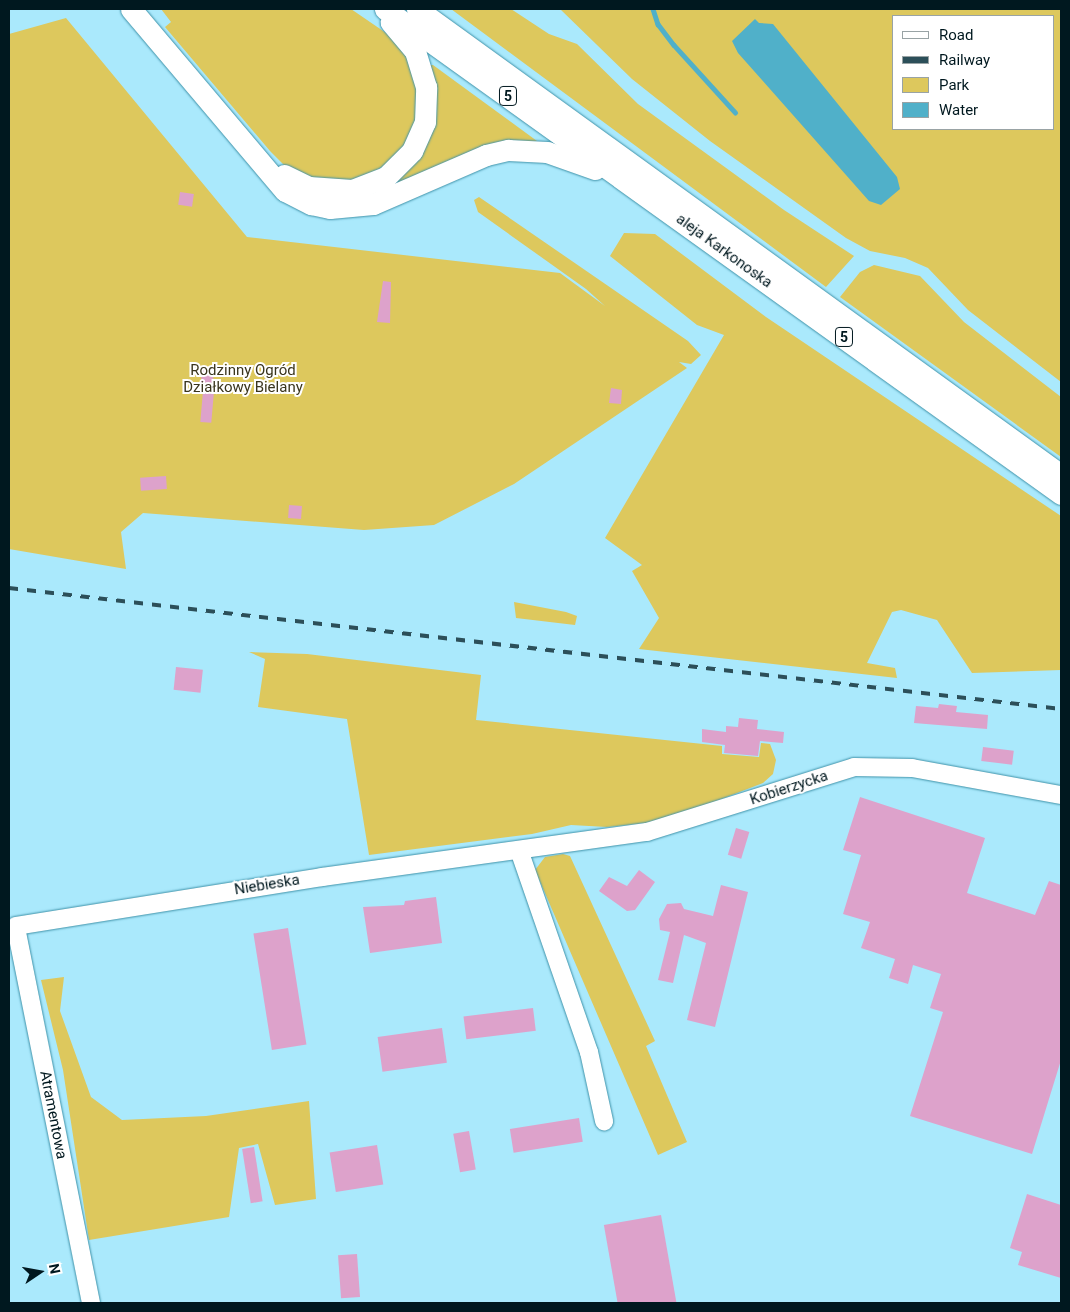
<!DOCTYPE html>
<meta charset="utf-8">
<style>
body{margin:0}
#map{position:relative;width:1070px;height:1312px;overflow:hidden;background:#aae9fc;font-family:Roboto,sans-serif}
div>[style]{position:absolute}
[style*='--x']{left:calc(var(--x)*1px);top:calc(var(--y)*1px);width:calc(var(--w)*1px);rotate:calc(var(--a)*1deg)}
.green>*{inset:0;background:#ddc85d}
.water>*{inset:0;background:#50b0c9}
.stream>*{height:4.5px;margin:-2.25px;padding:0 2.25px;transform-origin:2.25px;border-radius:2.25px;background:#50b0c9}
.building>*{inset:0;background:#dda2cb;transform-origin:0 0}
.roads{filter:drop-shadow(0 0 1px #3f92a9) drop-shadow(0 0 1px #3f92a9)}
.minor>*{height:18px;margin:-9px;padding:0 9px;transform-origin:9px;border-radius:9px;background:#fff}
.major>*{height:21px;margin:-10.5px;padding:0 10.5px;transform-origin:10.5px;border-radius:10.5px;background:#fff}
.rail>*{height:4px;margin-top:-2px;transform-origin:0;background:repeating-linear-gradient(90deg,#2c4f59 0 9px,transparent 0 18px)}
span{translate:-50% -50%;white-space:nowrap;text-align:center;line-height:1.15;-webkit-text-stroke:4px #fff;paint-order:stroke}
.shield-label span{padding:1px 4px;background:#fff;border:1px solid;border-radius:4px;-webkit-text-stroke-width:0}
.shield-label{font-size:14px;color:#00181f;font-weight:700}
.street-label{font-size:15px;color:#00181f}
.park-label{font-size:15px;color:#3a351d}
.frame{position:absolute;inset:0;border:10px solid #00181f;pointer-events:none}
.legend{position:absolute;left:892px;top:15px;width:162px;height:115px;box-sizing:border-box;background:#fff;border:1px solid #99a3a5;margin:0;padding:6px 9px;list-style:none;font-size:15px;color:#00181f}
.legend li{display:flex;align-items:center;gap:10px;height:25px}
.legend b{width:25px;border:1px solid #99a3a5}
.north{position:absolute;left:15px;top:1247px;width:50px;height:50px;-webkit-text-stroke:4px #fff;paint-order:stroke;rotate:78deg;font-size:14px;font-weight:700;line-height:20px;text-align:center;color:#00181f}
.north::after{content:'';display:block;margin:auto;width:18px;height:22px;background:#00181f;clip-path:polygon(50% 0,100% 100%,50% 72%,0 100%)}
</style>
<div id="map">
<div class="green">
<div style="clip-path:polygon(161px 9px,351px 9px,389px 35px,408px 56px,419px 88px,413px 133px,395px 159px,359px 181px,311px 179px,284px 165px,270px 151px,165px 27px,171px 22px)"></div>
<div style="clip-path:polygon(451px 9px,511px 9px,549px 34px,577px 44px,638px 104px,784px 210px,854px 256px,826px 287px)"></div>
<div style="clip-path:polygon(evenodd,560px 9px,1061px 9px,1061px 382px,968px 310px,928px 268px,905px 258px,870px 251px,846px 238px,710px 141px,632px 79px,560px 9px,894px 16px,1054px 16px,1054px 129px,894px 129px,894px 16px)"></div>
<div style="clip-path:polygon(66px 18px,247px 237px,560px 273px,605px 306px,586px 289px,478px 212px,474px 200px,479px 197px,688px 341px,701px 355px,691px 364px,679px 362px,687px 368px,514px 484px,434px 525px,364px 530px,143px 513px,121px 532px,126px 569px,9px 549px,9px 34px)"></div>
<div style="clip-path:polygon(430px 65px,433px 65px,537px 141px,396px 184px)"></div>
<div style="clip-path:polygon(624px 233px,655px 234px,766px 317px,1061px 516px,1061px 670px,972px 673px,937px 620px,901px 610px,892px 612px,867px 663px,895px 668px,897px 678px,639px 649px,659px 618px,632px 571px,642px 565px,605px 538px,724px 335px,697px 325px,610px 256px)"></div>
<div style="clip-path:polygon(874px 265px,920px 276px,964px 322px,1061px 397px,1061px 457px,840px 297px,860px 272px)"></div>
<div style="clip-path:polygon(514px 602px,566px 612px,577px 616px,575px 625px,516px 618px)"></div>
<div style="clip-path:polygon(249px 652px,307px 654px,481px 675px,476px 720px,722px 746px,722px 754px,759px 757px,761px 743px,770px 744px,776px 760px,773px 774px,763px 783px,680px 815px,647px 823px,607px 827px,571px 825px,532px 834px,369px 855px,347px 719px,258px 707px,265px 659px)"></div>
<div style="clip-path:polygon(563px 854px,570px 856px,655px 1041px,646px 1046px,687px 1142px,658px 1155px,535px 870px,545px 857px)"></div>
<div style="clip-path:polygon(64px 977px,60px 1011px,91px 1097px,122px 1120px,206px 1116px,309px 1101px,316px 1199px,275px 1205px,258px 1144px,239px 1148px,229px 1217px,89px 1240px,63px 1070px,41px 980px)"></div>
</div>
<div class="water">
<div style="clip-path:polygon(755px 19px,759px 23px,773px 24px,897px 177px,900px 189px,881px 205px,869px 201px,738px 53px,732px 41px)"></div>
</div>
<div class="stream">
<div style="--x:653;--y:9;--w:16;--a:72"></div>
<div style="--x:658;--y:24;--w:26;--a:53"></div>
<div style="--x:674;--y:45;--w:91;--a:47.7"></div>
</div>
<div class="building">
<div style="left:180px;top:192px;width:14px;height:13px;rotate:8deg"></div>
<div style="clip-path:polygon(383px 281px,391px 282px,390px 323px,377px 322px)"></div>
<div style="left:202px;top:370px;width:12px;height:17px;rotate:5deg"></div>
<div style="clip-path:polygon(611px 388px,622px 390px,621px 404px,609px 403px)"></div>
<div style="left:203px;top:391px;width:11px;height:31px;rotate:5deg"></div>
<div style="left:166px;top:476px;width:13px;height:26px;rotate:86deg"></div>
<div style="left:289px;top:505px;width:13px;height:13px;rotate:4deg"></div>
<div style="left:176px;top:667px;width:27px;height:23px;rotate:6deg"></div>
<div style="clip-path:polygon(939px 704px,957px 706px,956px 712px,988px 715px,987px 729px,914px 723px,916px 706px,938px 708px)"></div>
<div style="clip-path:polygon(739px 718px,758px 720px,757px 729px,784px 732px,783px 743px,760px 741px,758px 756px,724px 753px,725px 745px,702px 742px,702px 729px,726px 732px,726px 726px,738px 727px)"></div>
<div style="left:983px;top:747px;width:31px;height:14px;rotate:7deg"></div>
<div style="clip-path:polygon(860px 797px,985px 838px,967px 893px,1035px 915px,1049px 881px,1061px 885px,1061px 1060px,1032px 1154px,910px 1116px,943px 1012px,930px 1008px,941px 974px,913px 965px,908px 984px,889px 978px,895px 959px,861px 948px,870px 922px,843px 914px,861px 855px,843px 850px)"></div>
<div style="left:736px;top:828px;width:14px;height:28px;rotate:17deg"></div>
<div style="clip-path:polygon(639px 870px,655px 882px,635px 910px,627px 911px,599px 891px,609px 877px,627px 886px)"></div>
<div style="clip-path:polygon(721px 885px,748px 892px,715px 1027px,687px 1020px,706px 943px,684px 935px,673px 983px,658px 980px,670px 932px,660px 930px,659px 919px,667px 904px,681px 903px,684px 909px,713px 916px)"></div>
<div style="clip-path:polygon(436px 897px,442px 943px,370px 953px,363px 907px,404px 905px,405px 901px)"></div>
<div style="left:288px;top:928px;width:118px;height:35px;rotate:81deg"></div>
<div style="left:533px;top:1008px;width:23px;height:70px;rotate:83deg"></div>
<div style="left:442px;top:1028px;width:35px;height:65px;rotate:82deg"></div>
<div style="left:579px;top:1118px;width:24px;height:70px;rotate:81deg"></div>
<div style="left:469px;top:1131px;width:39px;height:16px;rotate:80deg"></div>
<div style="left:377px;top:1145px;width:40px;height:48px;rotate:81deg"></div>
<div style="left:254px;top:1147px;width:55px;height:12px;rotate:81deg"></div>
<div style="clip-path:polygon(1027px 1194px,1061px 1205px,1061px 1278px,1018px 1265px,1022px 1252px,1010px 1248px)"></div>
<div style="left:661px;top:1215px;width:89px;height:58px;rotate:80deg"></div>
<div style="left:357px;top:1254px;width:43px;height:19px;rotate:86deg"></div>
</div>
<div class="roads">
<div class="minor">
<div style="--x:519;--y:850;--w:214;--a:70.9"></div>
<div style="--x:589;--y:1052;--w:71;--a:77.7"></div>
<div style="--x:91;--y:1303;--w:384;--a:-101.3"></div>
<div style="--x:16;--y:926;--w:310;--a:-9.1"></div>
<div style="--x:322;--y:877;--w:328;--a:-7.9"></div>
<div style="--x:647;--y:832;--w:217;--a:-17.4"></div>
<div style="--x:854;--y:767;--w:58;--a:1"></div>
<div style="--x:912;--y:768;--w:151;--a:10.3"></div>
</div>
<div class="major">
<div style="--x:131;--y:9;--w:238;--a:49.8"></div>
<div style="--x:285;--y:191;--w:29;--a:27"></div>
<div style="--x:311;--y:204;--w:19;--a:12"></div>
<div style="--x:330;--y:208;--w:43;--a:-5.3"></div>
<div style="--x:373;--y:204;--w:123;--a:-23.4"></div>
<div style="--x:486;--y:155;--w:23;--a:-13"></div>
<div style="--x:508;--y:150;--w:39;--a:3"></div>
<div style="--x:547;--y:152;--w:51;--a:19.5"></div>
<div style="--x:385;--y:9;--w:832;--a:35.66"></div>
<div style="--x:417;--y:9;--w:795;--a:35.89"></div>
<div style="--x:284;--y:175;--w:28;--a:26"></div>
<div style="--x:309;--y:187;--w:43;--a:4"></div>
<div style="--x:352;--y:190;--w:36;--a:-21"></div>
<div style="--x:386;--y:177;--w:37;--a:-45"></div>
<div style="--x:412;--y:151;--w:32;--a:-66"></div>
<div style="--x:425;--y:122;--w:35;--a:-88"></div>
<div style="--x:426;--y:87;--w:38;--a:-107"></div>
<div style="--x:415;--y:51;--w:38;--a:-130"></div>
</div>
</div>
<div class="rail">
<div style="--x:9;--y:588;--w:1059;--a:6.56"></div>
</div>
<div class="shield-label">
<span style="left:508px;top:96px">5</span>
<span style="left:844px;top:337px">5</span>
</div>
<div class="street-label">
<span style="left:724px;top:251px;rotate:36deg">aleja Karkonoska</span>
<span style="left:789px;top:788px;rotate:-18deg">Kobierzycka</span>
<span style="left:267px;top:885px;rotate:-9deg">Niebieska</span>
<span style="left:53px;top:1115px;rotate:79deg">Atramentowa</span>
</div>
<div class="park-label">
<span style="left:243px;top:379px">Rodzinny Ogród<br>Działkowy Bielany</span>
</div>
<div class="frame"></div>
<ul class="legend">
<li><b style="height:6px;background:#fff"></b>Road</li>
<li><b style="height:6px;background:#2c4f59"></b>Railway</li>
<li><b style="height:14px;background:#ddc85d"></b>Park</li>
<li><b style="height:14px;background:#50b0c9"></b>Water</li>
</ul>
<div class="north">N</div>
</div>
